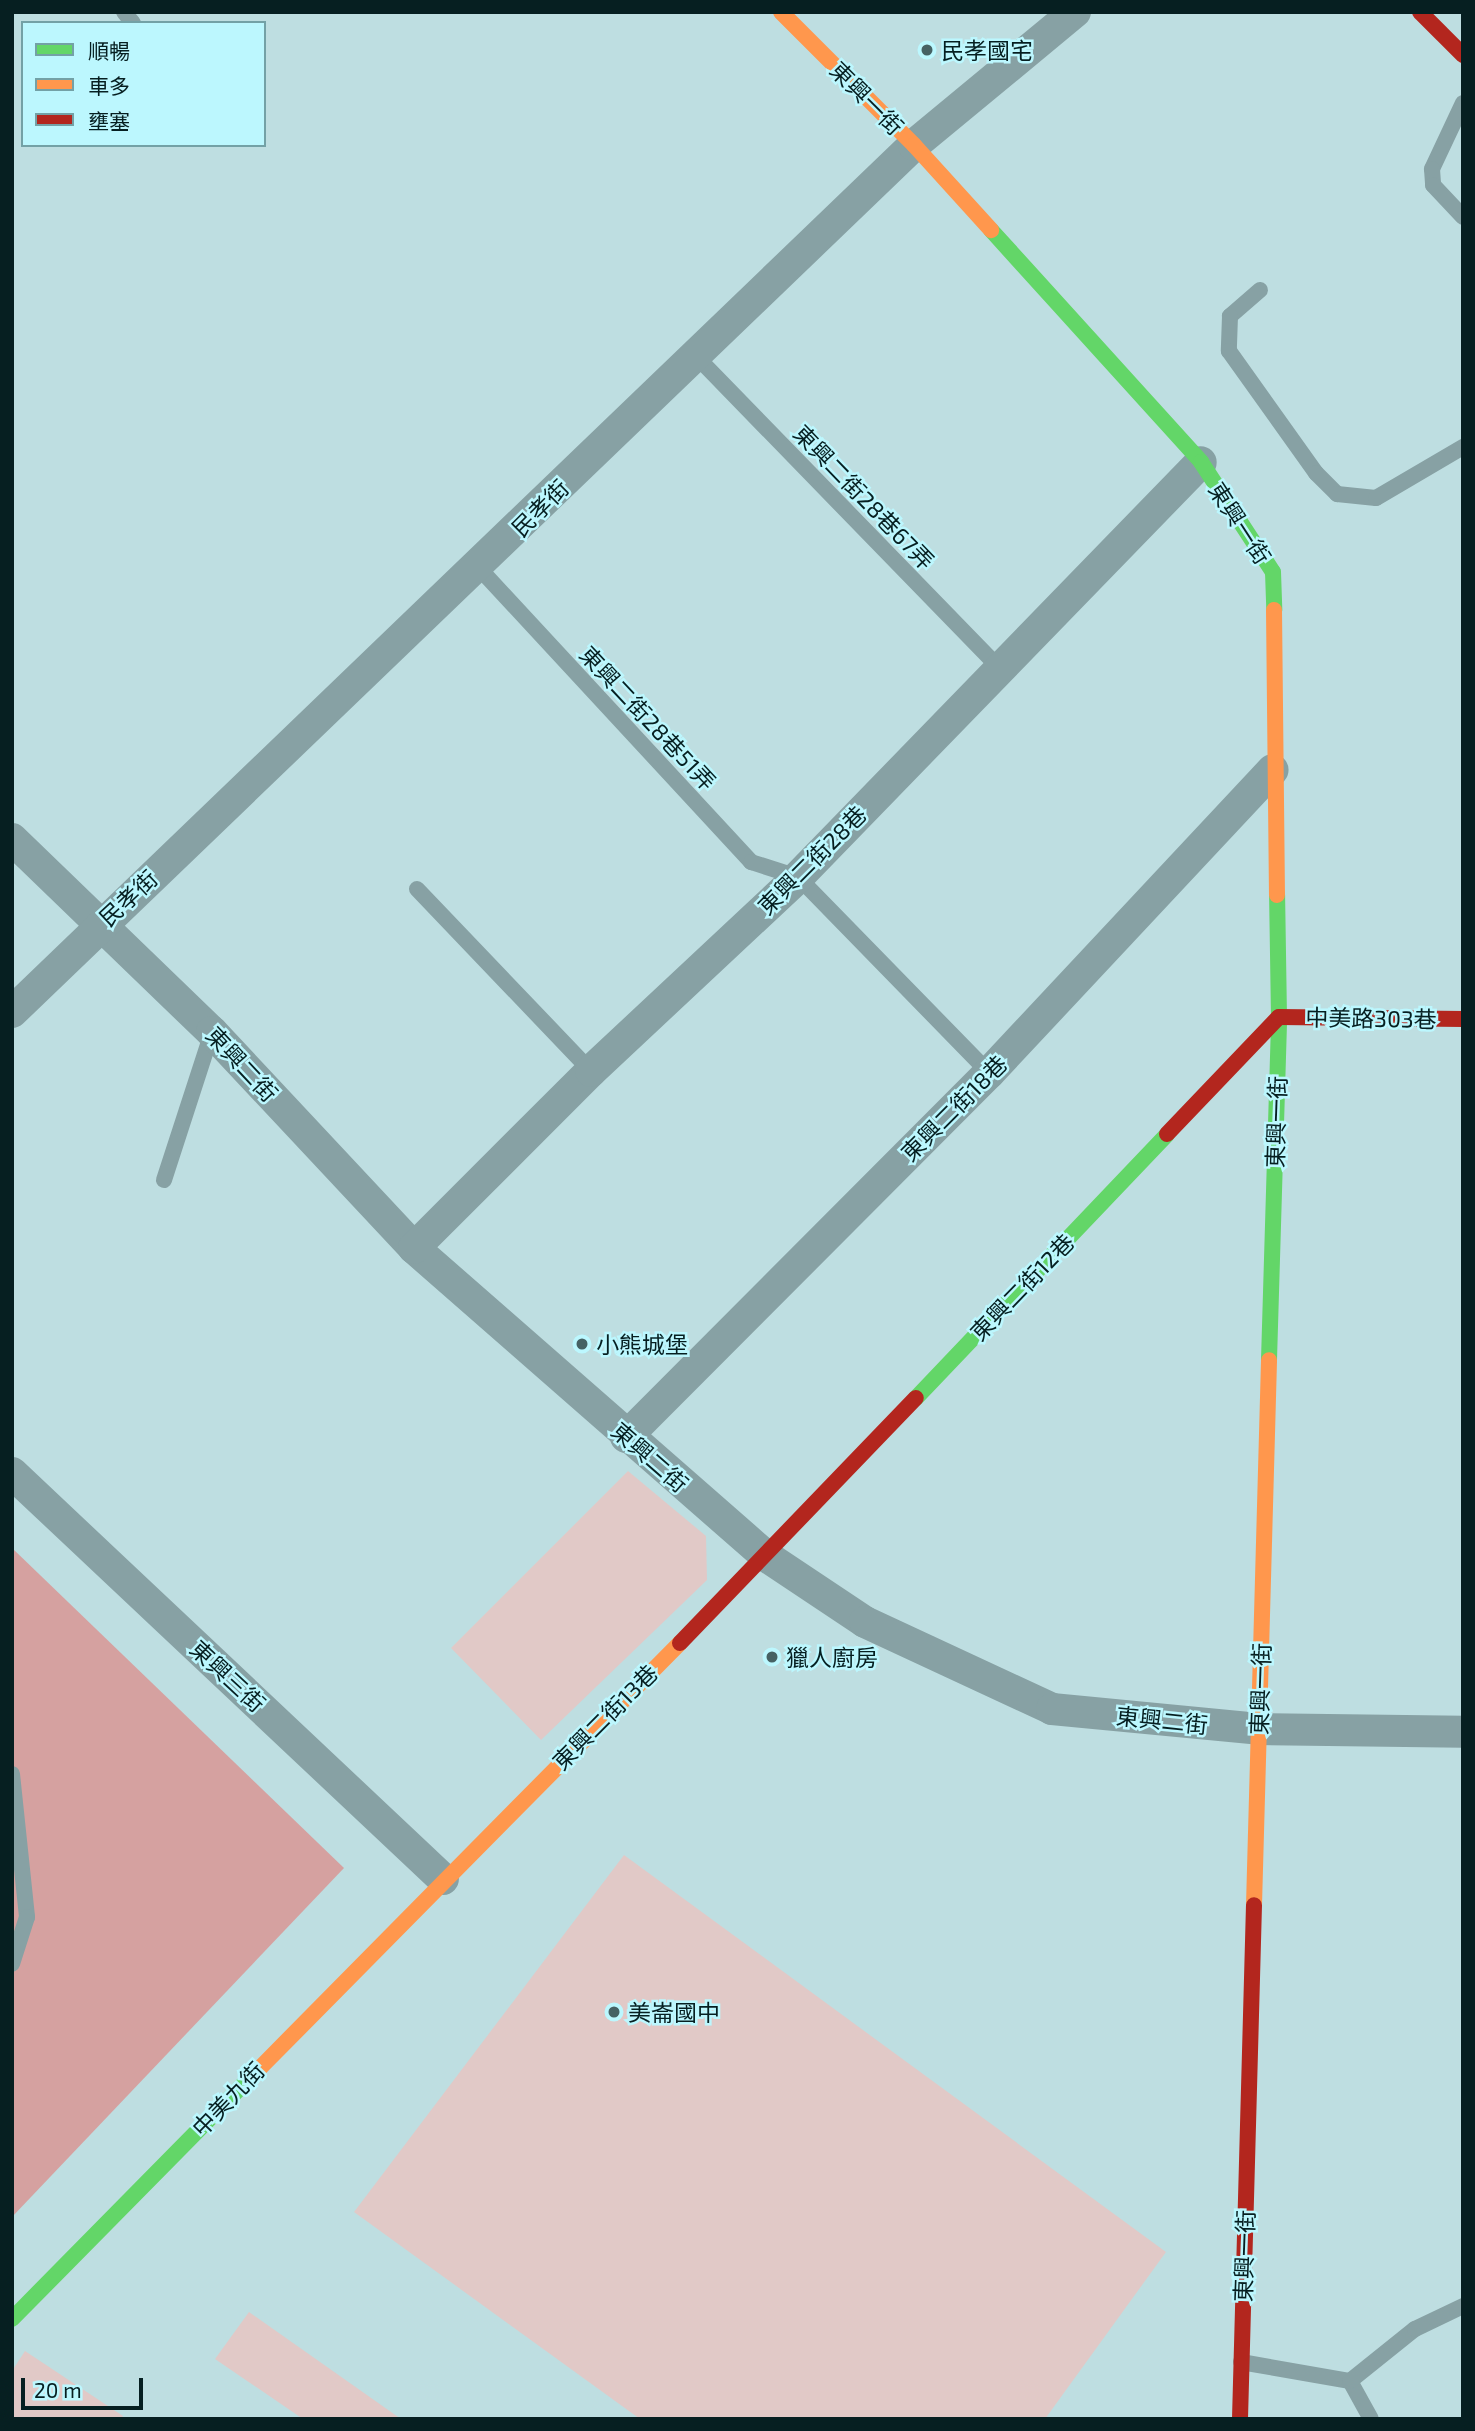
<!DOCTYPE html>
<meta charset="utf-8">
<style>
body{margin:0}
#map{position:relative;width:1475px;height:2431px;overflow:hidden;background:#bedee1;font-family:"Exo 2","Noto Sans TC",sans-serif}
div>[style]{position:absolute}
[style*='--x']{left:calc(var(--x)*1px);top:calc(var(--y)*1px);width:calc(var(--w)*1px);rotate:calc(var(--a)*1deg)}
.green>*{inset:0;background:#e1c9c7}
.forest>*{inset:0;background:#d5a1a0}
.lane>*{height:16px;margin:-8px;padding:0 8px;transform-origin:8px;border-radius:8px;background:#87a1a4}
.street>*{height:32px;margin:-16px;padding:0 16px;transform-origin:16px;border-radius:16px;background:#87a1a4}
.fast>*{height:16px;margin:-8px;padding:0 8px;transform-origin:8px;border-radius:8px;background:#63d668}
.slow>*{height:16px;margin:-8px;padding:0 8px;transform-origin:8px;border-radius:8px;background:#ff974d}
.jam>*{height:16px;margin:-8px;padding:0 8px;transform-origin:8px;border-radius:8px;background:#b3261e}
.dots>*{width:19px;height:19px;translate:-50% -50%;box-sizing:border-box;border:4px solid #bcf7fe;border-radius:50%}
span{translate:-50% -50%;white-space:nowrap;text-align:center;line-height:1.15;-webkit-text-stroke:5px #bcf7fe;paint-order:stroke}
.poi-label{font-size:23px;color:#061f21}
.left{translate:0 -50%;text-align:left}
.street-label{font-size:23px;color:#061f21}
.frame{position:absolute;inset:0;border:14px solid #061f21;pointer-events:none}
.legend{position:absolute;left:21px;top:21px;width:245px;height:126px;box-sizing:border-box;background:#bcf7fe;border:2px solid #73a1a6;margin:0;padding:9px 12px;list-style:none;font-size:21px;color:#061f21}
.legend li{display:flex;align-items:center;gap:14px;height:35px}
.legend b{width:35px;border:2px solid #73a1a6}
.scale{position:absolute;left:21px;top:2378px;width:122px;height:32px;box-sizing:border-box;border:4px solid #061f21;border-top:0;padding-left:9px;font-size:21px;line-height:24px;white-space:nowrap;color:#061f21;-webkit-text-stroke:5px #bcf7fe;paint-order:stroke}
</style>
<div id="map">
<div class="green">
<div style="clip-path:polygon(628px 1471px,706px 1536px,707px 1580px,541px 1740px,451px 1648px)"></div>
<div style="clip-path:polygon(624px 1855px,1166px 2252px,1045px 2419px,640px 2419px,354px 2212px)"></div>
<div style="clip-path:polygon(249px 2312px,401px 2419px,303px 2419px,215px 2359px)"></div>
<div style="clip-path:polygon(25px 2351px,123px 2416px,121px 2419px,12px 2419px,12px 2371px)"></div>
</div>
<div class="forest">
<div style="clip-path:polygon(12px 1548px,344px 1868px,12px 2217px)"></div>
</div>
<div class="lane">
<div style="--x:124;--y:12;--w:14;--a:51"></div>
<div style="--x:1463;--y:103;--w:73;--a:115.2"></div>
<div style="--x:1432;--y:169;--w:16;--a:86"></div>
<div style="--x:1433;--y:185;--w:44;--a:46.8"></div>
<div style="--x:1260;--y:290;--w:40;--a:139"></div>
<div style="--x:1230;--y:316;--w:35;--a:92"></div>
<div style="--x:1229;--y:351;--w:150;--a:54.5"></div>
<div style="--x:1316;--y:473;--w:30;--a:45"></div>
<div style="--x:1337;--y:494;--w:39;--a:6"></div>
<div style="--x:1376;--y:498;--w:101;--a:-30.4"></div>
<div style="--x:695;--y:355;--w:439;--a:45.8"></div>
<div style="--x:479;--y:568;--w:401;--a:47.2"></div>
<div style="--x:751;--y:862;--w:49;--a:17.7"></div>
<div style="--x:798;--y:877;--w:274;--a:45.7"></div>
<div style="--x:417;--y:889;--w:252;--a:46.3"></div>
<div style="--x:164;--y:1180;--w:156;--a:-72"></div>
<div style="--x:12;--y:1774;--w:144;--a:84"></div>
<div style="--x:27;--y:1917;--w:49;--a:107.7"></div>
<div style="--x:1241;--y:2362;--w:111;--a:9.9"></div>
<div style="--x:1350;--y:2381;--w:43;--a:61.1"></div>
<div style="--x:1350;--y:2381;--w:83;--a:-38.7"></div>
<div style="--x:1415;--y:2329;--w:53;--a:-25.6"></div>
</div>
<div class="street">
<div style="--x:12;--y:839;--w:278;--a:44"></div>
<div style="--x:212;--y:1032;--w:296;--a:46.9"></div>
<div style="--x:414;--y:1248;--w:468;--a:41.2"></div>
<div style="--x:766;--y:1556;--w:119;--a:33.7"></div>
<div style="--x:865;--y:1622;--w:206;--a:24.9"></div>
<div style="--x:1052;--y:1709;--w:208;--a:5.5"></div>
<div style="--x:1259;--y:1729;--w:204;--a:0.8"></div>
<div style="--x:12;--y:1012;--w:1251;--a:-43.87"></div>
<div style="--x:914;--y:145;--w:209;--a:-39.6"></div>
<div style="--x:414;--y:1248;--w:250;--a:-45"></div>
<div style="--x:591;--y:1071;--w:284;--a:-43.1"></div>
<div style="--x:798;--y:877;--w:578;--a:-45.84"></div>
<div style="--x:626;--y:1437;--w:514;--a:-45.08"></div>
<div style="--x:989;--y:1073;--w:415;--a:-46.9"></div>
<div style="--x:12;--y:1473;--w:592;--a:43.29"></div>
</div>
<div class="fast">
<div style="--x:991;--y:230;--w:313;--a:47.8"></div>
<div style="--x:1201;--y:462;--w:131;--a:56.8"></div>
<div style="--x:1273;--y:572;--w:38;--a:88"></div>
<div style="--x:1269;--y:1360;--w:343;--a:-88.3"></div>
<div style="--x:1279;--y:1017;--w:122;--a:-90.9"></div>
<div style="--x:916;--y:1398;--w:364;--a:-46.4"></div>
<div style="--x:12;--y:2319;--w:347;--a:-45.4"></div>
</div>
<div class="slow">
<div style="--x:781;--y:12;--w:188;--a:45"></div>
<div style="--x:914;--y:145;--w:115;--a:47.8"></div>
<div style="--x:1274;--y:610;--w:285;--a:89.4"></div>
<div style="--x:1254;--y:1905;--w:545;--a:-88.42"></div>
<div style="--x:256;--y:2072;--w:603;--a:-45.34"></div>
</div>
<div class="jam">
<div style="--x:1420;--y:12;--w:61;--a:45"></div>
<div style="--x:1167;--y:1134;--w:162;--a:-46.3"></div>
<div style="--x:1279;--y:1017;--w:184;--a:0.6"></div>
<div style="--x:680;--y:1643;--w:340;--a:-46.1"></div>
<div style="--x:1240;--y:2419;--w:514;--a:-88.44"></div>
</div>
<div class="dots">
<div style="left:927px;top:50px;background:#466264"></div>
<div style="left:582px;top:1344px;background:#466264"></div>
<div style="left:772px;top:1657px;background:#466264"></div>
<div style="left:614px;top:2012px;background:#466264"></div>
</div>
<div class="poi-label">
<span class="left" style="left:941px;top:50px">民孝國宅</span>
<span class="left" style="left:596px;top:1344px">小熊城堡</span>
<span class="left" style="left:786px;top:1657px">獵人廚房</span>
<span class="left" style="left:628px;top:2012px">美崙國中</span>
</div>
<div class="street-label">
<span style="left:867px;top:98px;rotate:45deg">東興一街</span>
<span style="left:864px;top:497px;rotate:46deg">東興二街28巷67弄</span>
<span style="left:540px;top:508px;rotate:-45deg">民孝街</span>
<span style="left:1240px;top:523px;rotate:57deg">東興一街</span>
<span style="left:648px;top:718px;rotate:47deg">東興二街28巷51弄</span>
<span style="left:812px;top:860px;rotate:-45deg">東興二街28巷</span>
<span style="left:128px;top:898px;rotate:-43deg">民孝街</span>
<span style="left:1371px;top:1018px;rotate:1deg">中美路303巷</span>
<span style="left:242px;top:1064px;rotate:47deg">東興二街</span>
<span style="left:954px;top:1108px;rotate:-45deg">東興二街18巷</span>
<span style="left:1276px;top:1122px;rotate:-88deg">東興一街</span>
<span style="left:1022px;top:1287px;rotate:-46deg">東興二街12巷</span>
<span style="left:650px;top:1457px;rotate:41deg">東興二街</span>
<span style="left:228px;top:1676px;rotate:43deg">東興三街</span>
<span style="left:1260px;top:1689px;rotate:-88deg">東興一街</span>
<span style="left:605px;top:1717px;rotate:-45deg">東興二街13巷</span>
<span style="left:1162px;top:1720px;rotate:6deg">東興二街</span>
<span style="left:228px;top:2099px;rotate:-46deg">中美九街</span>
<span style="left:1244px;top:2256px;rotate:-88deg">東興一街</span>
</div>
<div class="frame"></div>
<ul class="legend">
<li><b style="height:9px;background:#63d668"></b>順暢</li>
<li><b style="height:9px;background:#ff974d"></b>車多</li>
<li><b style="height:9px;background:#b3261e"></b>壅塞</li>
</ul>
<div class="scale">20 m</div>
</div>
